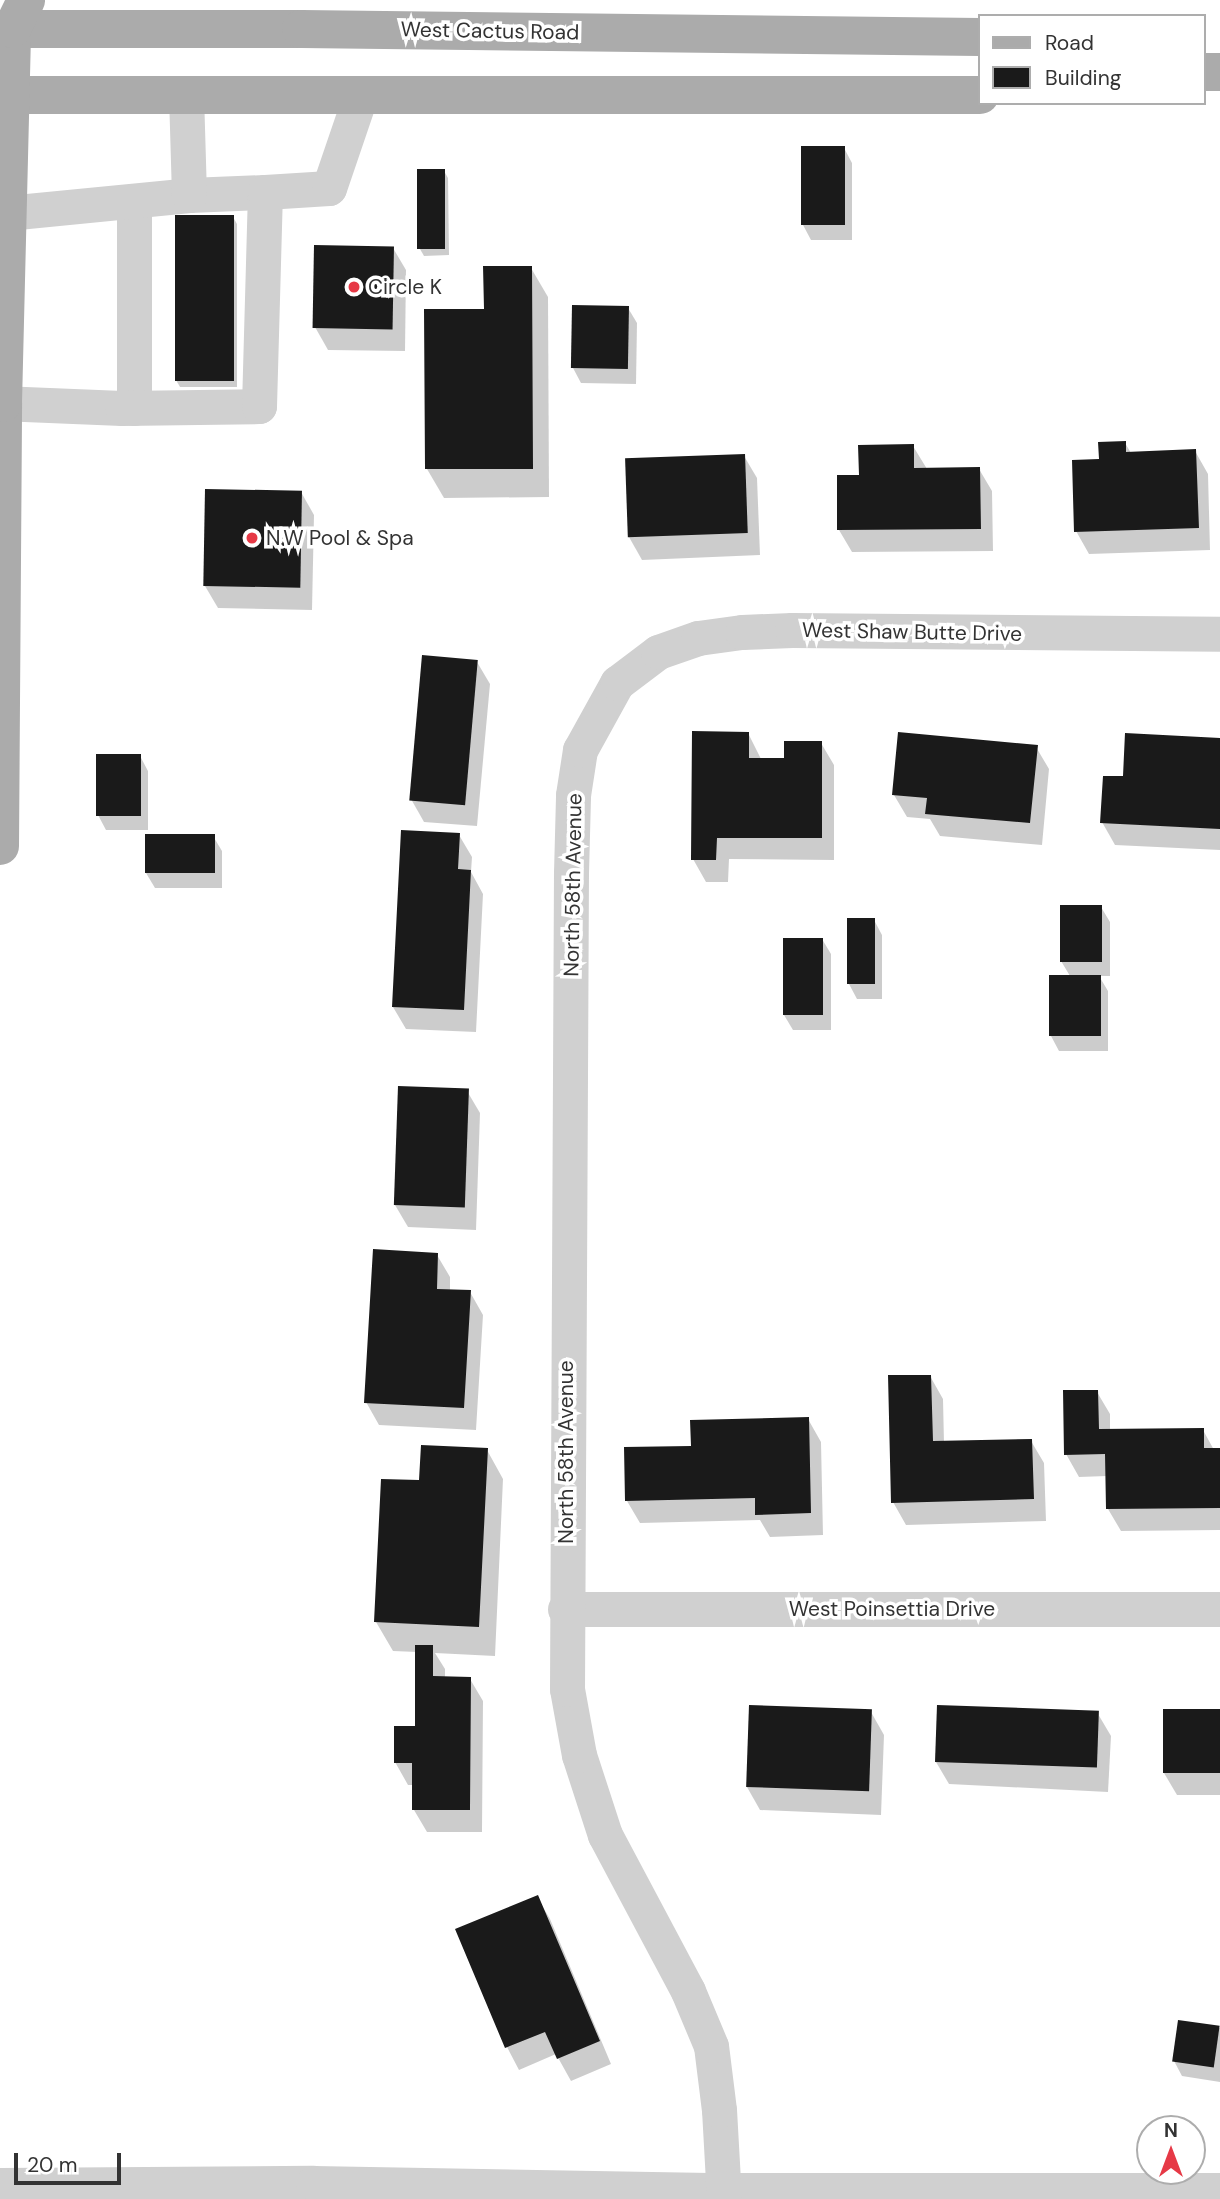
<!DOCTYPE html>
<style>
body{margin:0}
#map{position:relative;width:1220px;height:2199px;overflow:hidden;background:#fff;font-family:"DM Sans",sans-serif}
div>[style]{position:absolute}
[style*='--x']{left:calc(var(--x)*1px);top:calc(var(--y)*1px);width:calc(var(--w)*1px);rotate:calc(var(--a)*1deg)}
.shadow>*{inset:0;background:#0003}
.building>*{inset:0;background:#1a1a1a;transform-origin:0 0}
.minor>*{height:35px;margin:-17.5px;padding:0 17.5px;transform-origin:17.5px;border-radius:17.5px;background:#d0d0d0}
.major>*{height:38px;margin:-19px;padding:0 19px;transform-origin:19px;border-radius:19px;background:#ababab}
.dots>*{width:19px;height:19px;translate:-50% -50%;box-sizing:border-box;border:4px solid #fff;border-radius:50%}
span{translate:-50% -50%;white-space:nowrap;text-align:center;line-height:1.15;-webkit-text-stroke:7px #fff;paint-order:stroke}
.street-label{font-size:21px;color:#333}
.poi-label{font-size:21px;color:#333}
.left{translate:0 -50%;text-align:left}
.legend{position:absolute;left:978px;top:14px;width:228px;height:91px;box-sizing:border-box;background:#fff;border:2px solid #adadad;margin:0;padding:9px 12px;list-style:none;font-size:21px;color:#333}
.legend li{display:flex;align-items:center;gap:14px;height:35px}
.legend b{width:35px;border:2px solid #adadad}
.north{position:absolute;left:1136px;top:2115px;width:70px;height:70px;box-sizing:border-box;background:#fff;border:2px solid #adadad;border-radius:50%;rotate:0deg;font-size:19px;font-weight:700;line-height:28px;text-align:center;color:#333}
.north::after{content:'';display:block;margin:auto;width:24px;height:32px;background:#e63946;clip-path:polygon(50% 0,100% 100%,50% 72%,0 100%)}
.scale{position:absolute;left:14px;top:2153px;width:107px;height:32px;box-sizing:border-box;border:4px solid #333;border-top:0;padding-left:9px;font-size:21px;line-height:24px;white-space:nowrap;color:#333;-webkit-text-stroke:5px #fff;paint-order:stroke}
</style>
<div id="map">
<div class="shadow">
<div style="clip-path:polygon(844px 148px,852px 163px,852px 240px,811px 240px,803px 225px)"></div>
<div style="clip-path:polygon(444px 171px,448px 178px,449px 255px,424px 256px,420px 249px)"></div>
<div style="clip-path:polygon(233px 217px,237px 224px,237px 387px,180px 387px,176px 380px)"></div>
<div style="clip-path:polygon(393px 248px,406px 270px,405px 351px,328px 350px,315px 327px)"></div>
<div style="clip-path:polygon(531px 268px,548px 297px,549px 497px,444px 498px,427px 469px)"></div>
<div style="clip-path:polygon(628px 308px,637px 323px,636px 384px,581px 383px,573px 368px)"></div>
<div style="clip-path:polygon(1125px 443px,1131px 453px,1195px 451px,1208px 474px,1210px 550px,1089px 554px,1076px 531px,1100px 461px)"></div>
<div style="clip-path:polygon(913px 446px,927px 469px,979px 469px,992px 491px,993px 551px,852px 552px,839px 530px,838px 477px,861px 477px)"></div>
<div style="clip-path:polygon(744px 456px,757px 478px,760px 555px,642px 560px,629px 537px)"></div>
<div style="clip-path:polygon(301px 492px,314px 515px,312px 610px,218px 608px,205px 586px)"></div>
<div style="clip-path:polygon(477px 662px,490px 684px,477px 826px,424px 822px,411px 799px)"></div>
<div style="clip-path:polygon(748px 733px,761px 759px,786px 760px,821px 743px,834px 765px,834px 860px,729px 859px,728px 882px,706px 882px,693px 859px)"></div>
<div style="clip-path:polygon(1220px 739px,1220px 850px,1115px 845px,1102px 822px,1125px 778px)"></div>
<div style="clip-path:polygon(1036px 747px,1049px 769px,1042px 845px,940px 836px,930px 819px,907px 817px,894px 795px)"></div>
<div style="clip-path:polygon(140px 756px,148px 771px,148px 830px,106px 830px,98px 815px)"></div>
<div style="clip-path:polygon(459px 835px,472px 857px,471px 872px,483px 894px,476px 1032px,406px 1029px,393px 1007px)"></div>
<div style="clip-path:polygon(213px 836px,222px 851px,222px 888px,155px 888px,146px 873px)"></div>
<div style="clip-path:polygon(1101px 907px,1110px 922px,1110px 976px,1099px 976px,1108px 991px,1108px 1051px,1059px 1051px,1051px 1036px,1070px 976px,1061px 961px)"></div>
<div style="clip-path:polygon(874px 920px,882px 935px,882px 999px,857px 999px,849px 984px)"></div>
<div style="clip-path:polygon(822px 939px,831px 954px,831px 1030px,793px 1030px,784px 1015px)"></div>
<div style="clip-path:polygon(467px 1091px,480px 1113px,476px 1230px,408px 1227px,395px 1205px)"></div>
<div style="clip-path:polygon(437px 1255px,450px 1277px,450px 1291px,470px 1292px,483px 1315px,476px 1430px,379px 1425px,366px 1402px)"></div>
<div style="clip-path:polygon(930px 1376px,943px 1399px,944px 1443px,1031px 1441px,1044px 1463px,1046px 1521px,906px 1525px,893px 1502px)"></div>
<div style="clip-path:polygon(1097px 1392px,1110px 1414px,1110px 1431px,1203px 1430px,1214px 1450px,1220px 1450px,1220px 1530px,1121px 1531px,1108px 1509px,1107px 1476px,1079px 1477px,1066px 1454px)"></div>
<div style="clip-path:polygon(808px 1419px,821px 1442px,823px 1535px,770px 1537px,760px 1520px,640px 1523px,627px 1501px,692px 1447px)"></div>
<div style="clip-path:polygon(487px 1450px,503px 1479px,495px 1656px,435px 1653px,445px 1669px,445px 1678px,470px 1679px,483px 1701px,482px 1832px,427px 1832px,414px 1810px,414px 1785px,408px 1785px,395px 1762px,417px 1728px,417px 1652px,393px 1651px,376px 1622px,420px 1482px)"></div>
<div style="clip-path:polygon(1220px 1711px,1220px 1795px,1177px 1795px,1164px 1773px)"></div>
<div style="clip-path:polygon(871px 1712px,884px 1735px,881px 1815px,760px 1810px,747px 1787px)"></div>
<div style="clip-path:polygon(1098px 1714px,1111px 1736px,1108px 1792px,949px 1784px,936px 1762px)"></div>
<div style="clip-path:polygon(537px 1897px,550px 1919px,611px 2064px,571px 2081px,556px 2054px,519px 2070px,507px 2047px)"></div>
<div style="clip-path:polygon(1180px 2022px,1220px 2028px,1220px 2082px,1182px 2076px,1174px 2061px)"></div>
</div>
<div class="building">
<div style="left:801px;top:146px;width:44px;height:79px"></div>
<div style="left:417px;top:169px;width:28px;height:80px"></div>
<div style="left:175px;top:215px;width:59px;height:166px"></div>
<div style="left:314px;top:245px;width:80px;height:83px;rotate:1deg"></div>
<div style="clip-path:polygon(483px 266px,532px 266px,533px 469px,425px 469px,424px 309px,484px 309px)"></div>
<div style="left:572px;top:305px;width:57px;height:63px;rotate:1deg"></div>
<div style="clip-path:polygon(1126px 441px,1126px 452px,1196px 449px,1199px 528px,1074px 532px,1072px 460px,1099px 459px,1098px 442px)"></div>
<div style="clip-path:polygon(914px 444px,914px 468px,980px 467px,981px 529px,837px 530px,837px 475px,859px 475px,858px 445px)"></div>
<div style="left:745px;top:454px;width:79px;height:120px;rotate:88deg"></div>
<div style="left:205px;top:489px;width:97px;height:97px;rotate:1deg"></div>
<div style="left:422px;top:655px;width:56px;height:146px;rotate:5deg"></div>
<div style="clip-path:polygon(692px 731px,749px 732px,749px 758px,784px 758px,784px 741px,822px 741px,822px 838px,717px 838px,716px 860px,691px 860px)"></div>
<div style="clip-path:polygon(898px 732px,1038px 745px,1030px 823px,925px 814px,927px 798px,892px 795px)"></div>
<div style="clip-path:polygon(1125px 733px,1220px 738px,1220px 829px,1100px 823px,1103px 776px,1123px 776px)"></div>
<div style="left:96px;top:754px;width:45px;height:62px"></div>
<div style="clip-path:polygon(401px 830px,460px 833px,458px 869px,471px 870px,464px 1010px,392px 1007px)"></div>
<div style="left:145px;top:834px;width:70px;height:39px"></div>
<div style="left:1060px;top:905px;width:42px;height:57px"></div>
<div style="left:847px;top:918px;width:28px;height:66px"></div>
<div style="left:783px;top:938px;width:40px;height:77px"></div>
<div style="left:1049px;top:975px;width:52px;height:61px"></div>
<div style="left:398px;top:1086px;width:71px;height:119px;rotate:2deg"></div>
<div style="clip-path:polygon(373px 1249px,438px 1253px,437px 1289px,471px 1290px,464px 1408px,364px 1403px)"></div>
<div style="clip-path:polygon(888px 1375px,931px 1375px,933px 1441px,1032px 1439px,1034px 1499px,891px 1503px)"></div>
<div style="clip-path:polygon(1063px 1390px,1098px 1390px,1099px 1429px,1204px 1428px,1204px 1448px,1220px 1448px,1220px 1508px,1106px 1509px,1105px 1454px,1064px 1455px)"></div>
<div style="clip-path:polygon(809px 1417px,811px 1513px,755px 1515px,755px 1498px,625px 1501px,624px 1447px,691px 1446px,690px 1420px)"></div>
<div style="clip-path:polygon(421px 1445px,488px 1448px,479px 1627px,374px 1622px,381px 1479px,419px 1480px)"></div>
<div style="clip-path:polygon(415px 1645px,433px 1645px,433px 1676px,471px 1677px,470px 1810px,412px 1810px,412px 1763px,394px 1763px,394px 1726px,415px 1726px)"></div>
<div style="left:749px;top:1705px;width:123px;height:82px;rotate:2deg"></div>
<div style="left:937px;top:1705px;width:162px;height:57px;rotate:2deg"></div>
<div style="left:1163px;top:1709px;width:57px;height:64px"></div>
<div style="clip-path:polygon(538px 1895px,600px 2041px,557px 2059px,545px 2032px,505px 2048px,455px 1929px)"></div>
<div style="left:1178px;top:2020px;width:42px;height:42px;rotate:8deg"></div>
</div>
<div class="minor">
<div style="--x:189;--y:195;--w:76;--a:-2.3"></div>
<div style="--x:134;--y:201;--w:207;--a:90"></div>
<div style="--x:7;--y:213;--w:183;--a:-5.6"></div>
<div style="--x:189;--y:195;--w:100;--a:-91.7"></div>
<div style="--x:0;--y:403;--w:122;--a:2.3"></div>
<div style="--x:122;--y:408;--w:137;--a:-0.8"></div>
<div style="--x:259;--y:406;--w:214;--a:-88.4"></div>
<div style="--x:265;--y:192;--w:64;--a:-3.6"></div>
<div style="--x:329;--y:188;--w:99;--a:-71.2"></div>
<div style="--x:565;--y:1609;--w:655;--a:0"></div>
<div style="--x:0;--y:2185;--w:313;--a:-0.4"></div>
<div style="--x:313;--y:2183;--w:411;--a:1"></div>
<div style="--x:724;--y:2190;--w:496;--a:0"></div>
<div style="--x:724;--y:2199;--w:89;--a:-93.2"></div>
<div style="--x:719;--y:2110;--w:64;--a:-97.1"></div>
<div style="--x:711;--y:2046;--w:60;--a:-112.7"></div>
<div style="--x:688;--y:1991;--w:177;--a:-118"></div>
<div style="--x:605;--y:1835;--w:84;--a:-108"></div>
<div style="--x:579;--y:1755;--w:67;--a:-100.3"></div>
<div style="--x:567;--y:1689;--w:816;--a:-89.72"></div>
<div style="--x:571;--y:873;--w:78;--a:-88.5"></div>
<div style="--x:573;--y:795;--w:46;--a:-81.2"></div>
<div style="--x:580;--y:750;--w:77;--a:-61.1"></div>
<div style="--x:617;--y:683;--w:51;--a:-37.1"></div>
<div style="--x:658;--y:652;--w:42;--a:-19.3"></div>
<div style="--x:698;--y:638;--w:44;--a:-7.8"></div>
<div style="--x:742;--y:632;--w:50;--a:-2.3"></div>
<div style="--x:792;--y:630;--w:428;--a:0.5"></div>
</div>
<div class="major">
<div style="--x:0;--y:29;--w:301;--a:0"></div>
<div style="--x:301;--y:29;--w:679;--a:0.68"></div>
<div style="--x:1204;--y:72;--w:16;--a:0"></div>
<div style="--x:0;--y:95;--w:980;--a:0"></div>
<div style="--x:0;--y:846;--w:443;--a:-89.6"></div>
<div style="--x:3;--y:403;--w:374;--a:-88.6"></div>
<div style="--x:12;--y:29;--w:32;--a:-64"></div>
</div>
<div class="dots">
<div style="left:354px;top:287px;background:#e63946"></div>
<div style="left:252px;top:538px;background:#e63946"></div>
</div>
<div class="street-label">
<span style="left:490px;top:31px;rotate:1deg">West Cactus Road</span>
<span style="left:912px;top:632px;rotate:1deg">West Shaw Butte Drive</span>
<span style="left:573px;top:885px;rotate:-89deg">North 58th Avenue</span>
<span style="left:566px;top:1452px;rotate:-90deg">North 58th Avenue</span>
<span style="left:892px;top:1609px">West Poinsettia Drive</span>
</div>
<div class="poi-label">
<span class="left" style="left:368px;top:287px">Circle K</span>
<span class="left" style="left:266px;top:538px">N.W Pool &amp; Spa</span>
</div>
<ul class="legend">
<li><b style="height:9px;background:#ababab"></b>Road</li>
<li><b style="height:19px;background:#1a1a1a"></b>Building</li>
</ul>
<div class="north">N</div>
<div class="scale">20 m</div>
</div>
